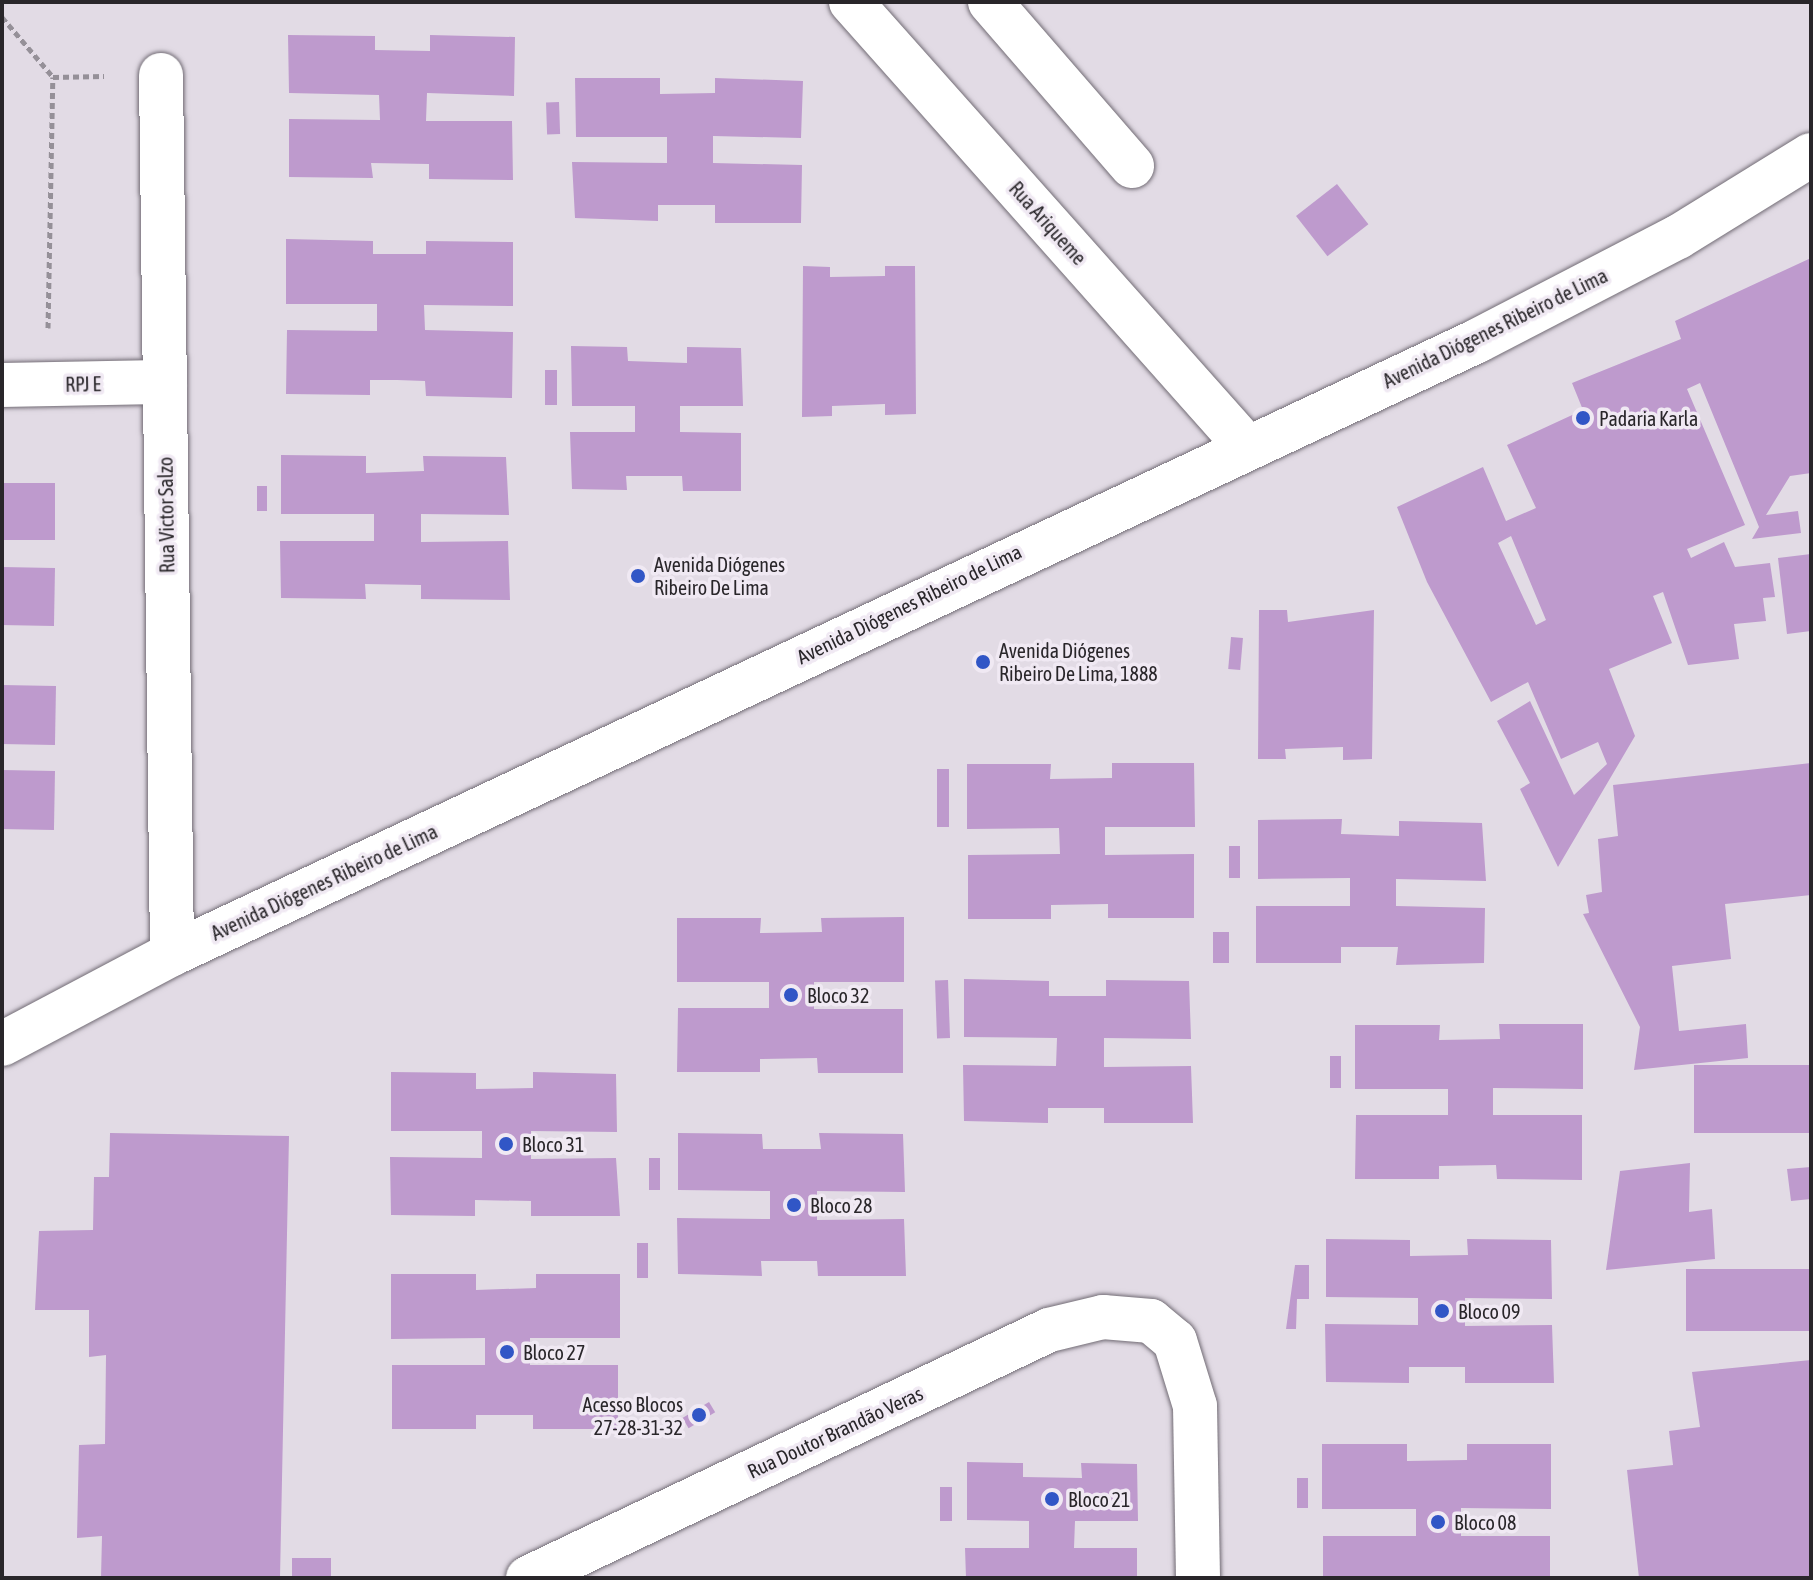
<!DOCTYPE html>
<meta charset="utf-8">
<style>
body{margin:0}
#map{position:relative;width:1813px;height:1580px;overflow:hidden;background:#e2dbe5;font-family:"Asap Condensed",sans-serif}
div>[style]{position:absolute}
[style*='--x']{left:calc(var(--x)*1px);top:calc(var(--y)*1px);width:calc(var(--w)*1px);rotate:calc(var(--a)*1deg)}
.building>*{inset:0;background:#be9acd;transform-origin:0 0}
.path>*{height:5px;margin-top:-2.5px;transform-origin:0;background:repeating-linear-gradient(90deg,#959098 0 6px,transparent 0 10px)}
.roads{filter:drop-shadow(0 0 2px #726c75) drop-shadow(0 0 2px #726c75)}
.minor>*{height:44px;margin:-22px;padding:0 22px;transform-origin:22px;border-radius:22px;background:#fff}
.major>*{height:44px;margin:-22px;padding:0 22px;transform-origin:22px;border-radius:22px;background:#fff}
.dots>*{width:22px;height:22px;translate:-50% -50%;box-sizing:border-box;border:4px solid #f0e9f3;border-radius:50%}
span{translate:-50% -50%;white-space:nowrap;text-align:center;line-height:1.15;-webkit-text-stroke:7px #f0e9f3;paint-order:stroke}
.street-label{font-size:20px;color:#29262a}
.poi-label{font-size:20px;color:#29262a}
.left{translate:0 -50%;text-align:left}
.right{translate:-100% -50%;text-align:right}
.frame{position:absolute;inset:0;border:4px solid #29262a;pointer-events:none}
</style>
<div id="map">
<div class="building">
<div style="clip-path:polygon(288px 35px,375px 36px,375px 50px,430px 51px,430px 35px,515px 37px,514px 96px,427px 93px,426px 121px,512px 121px,513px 180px,429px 179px,429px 164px,371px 163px,373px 178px,289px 177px,289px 119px,380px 120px,379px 95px,289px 93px)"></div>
<div style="clip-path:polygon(575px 78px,660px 78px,660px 94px,715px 93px,715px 78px,803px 81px,801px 138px,713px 136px,713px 163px,802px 165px,801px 223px,715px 223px,715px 205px,658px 205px,658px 221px,575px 218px,572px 162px,667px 163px,667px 137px,576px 137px)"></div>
<div style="left:559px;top:102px;width:32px;height:13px;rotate:88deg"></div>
<div style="left:1337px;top:184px;width:51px;height:52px;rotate:52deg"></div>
<div style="clip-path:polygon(286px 239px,373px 241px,373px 254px,426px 254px,426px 241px,513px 242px,513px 306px,424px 305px,425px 330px,513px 332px,512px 398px,426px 396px,425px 381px,397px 380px,370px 380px,370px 395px,286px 394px,287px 330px,377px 331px,377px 304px,286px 304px)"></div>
<div style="clip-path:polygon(evenodd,1811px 258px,1811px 473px,1790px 476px,1766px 515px,1798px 511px,1801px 533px,1752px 539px,1759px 527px,1700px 383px,1687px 389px,1745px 525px,1687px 549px,1691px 558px,1724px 542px,1735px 567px,1770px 563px,1775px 597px,1763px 598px,1766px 621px,1734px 624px,1739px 659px,1688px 665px,1663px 592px,1653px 596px,1672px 643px,1609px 669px,1635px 736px,1558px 867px,1520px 789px,1530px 783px,1497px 721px,1530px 701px,1574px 795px,1607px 764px,1598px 742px,1561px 759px,1528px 682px,1491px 702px,1427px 582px,1397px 507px,1483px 467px,1506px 521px,1536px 508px,1507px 445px,1583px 410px,1572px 383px,1681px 339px,1675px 321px,1811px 258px,1511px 536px,1546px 620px,1536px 625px,1498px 543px,1511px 536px)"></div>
<div style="clip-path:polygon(803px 266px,830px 267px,830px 277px,885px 276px,885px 266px,915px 266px,916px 414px,885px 415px,885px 404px,832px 406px,832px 416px,802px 417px)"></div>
<div style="clip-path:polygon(571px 346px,627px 347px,628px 361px,687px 363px,687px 347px,741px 348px,743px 406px,680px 406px,680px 432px,741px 433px,741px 491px,683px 491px,682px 476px,626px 476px,627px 490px,572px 489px,570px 432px,635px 432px,635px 406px,572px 406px)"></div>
<div style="left:545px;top:370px;width:12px;height:35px"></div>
<div style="clip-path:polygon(281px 455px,366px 456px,366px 473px,424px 471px,423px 456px,506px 457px,509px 515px,421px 514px,421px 542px,508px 541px,510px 600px,421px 599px,421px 585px,365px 584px,366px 599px,281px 598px,280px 541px,374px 541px,374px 514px,281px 514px)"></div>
<div style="left:2px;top:483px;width:53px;height:57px"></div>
<div style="left:257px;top:486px;width:10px;height:25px"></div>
<div style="clip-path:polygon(1811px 554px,1811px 631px,1787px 634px,1778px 558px)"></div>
<div style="left:2px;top:567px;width:53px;height:58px;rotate:1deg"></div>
<div style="clip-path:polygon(1259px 610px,1287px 610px,1288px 622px,1374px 610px,1372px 759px,1343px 760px,1343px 747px,1285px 749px,1286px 759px,1258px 759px)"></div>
<div style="left:1231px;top:637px;width:12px;height:32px;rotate:5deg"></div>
<div style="left:2px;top:685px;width:54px;height:59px;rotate:1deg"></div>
<div style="clip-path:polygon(1112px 763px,1194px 763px,1195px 827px,1105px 827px,1105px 855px,1194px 854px,1194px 918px,1108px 918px,1108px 904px,1051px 905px,1051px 919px,968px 919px,968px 855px,1060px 854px,1059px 828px,967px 829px,967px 764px,1051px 764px,1050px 779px,1112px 778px)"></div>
<div style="clip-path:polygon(1811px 763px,1811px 895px,1725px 904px,1731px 959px,1672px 966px,1679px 1031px,1746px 1024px,1748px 1058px,1634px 1070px,1640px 1027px,1583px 914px,1589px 913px,1586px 895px,1602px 892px,1598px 839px,1618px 836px,1613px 785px)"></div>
<div style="left:937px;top:769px;width:12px;height:58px"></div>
<div style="left:2px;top:770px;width:53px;height:59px;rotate:1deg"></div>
<div style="clip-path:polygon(1342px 819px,1341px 834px,1399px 836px,1399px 821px,1482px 823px,1486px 881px,1396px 879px,1396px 906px,1485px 908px,1484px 963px,1396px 965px,1398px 947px,1341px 947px,1341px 963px,1256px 963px,1256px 906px,1350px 906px,1350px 878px,1258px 879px,1258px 820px)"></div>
<div style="left:1229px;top:846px;width:11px;height:32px"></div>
<div style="clip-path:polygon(904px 917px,904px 982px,814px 982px,814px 1009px,903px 1009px,903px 1073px,818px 1073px,817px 1058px,760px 1059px,760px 1072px,677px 1072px,678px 1008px,769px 1008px,769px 982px,677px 982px,677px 918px,761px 918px,760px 933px,822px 932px,821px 918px)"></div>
<div style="left:1213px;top:932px;width:16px;height:31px"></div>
<div style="clip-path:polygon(964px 979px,1049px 981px,1049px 996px,1106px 996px,1106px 980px,1189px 981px,1191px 1039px,1104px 1038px,1104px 1067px,1191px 1066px,1193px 1123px,1104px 1123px,1104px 1108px,1048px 1108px,1048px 1123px,964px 1121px,963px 1065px,1056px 1066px,1057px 1038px,964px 1037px)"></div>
<div style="left:948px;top:980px;width:58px;height:13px;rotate:88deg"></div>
<div style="clip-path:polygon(1499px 1024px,1583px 1024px,1583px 1089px,1493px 1088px,1493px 1115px,1582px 1115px,1582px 1180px,1497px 1179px,1496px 1165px,1439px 1166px,1439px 1179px,1355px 1179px,1356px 1115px,1448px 1115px,1448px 1089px,1355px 1089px,1355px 1025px,1440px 1025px,1439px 1040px,1500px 1039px)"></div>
<div style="left:1330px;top:1056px;width:11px;height:32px"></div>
<div style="left:1811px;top:1065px;width:68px;height:117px;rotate:90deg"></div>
<div style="clip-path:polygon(391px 1072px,476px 1073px,476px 1089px,533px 1088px,533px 1072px,616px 1074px,617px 1132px,531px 1131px,531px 1159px,616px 1158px,620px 1216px,531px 1216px,531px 1201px,475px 1200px,475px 1216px,391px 1215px,390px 1157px,482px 1158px,482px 1131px,391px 1131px)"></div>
<div style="clip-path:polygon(110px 1133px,289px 1136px,280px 1578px,101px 1578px,102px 1536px,77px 1538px,79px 1445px,105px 1444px,106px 1355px,89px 1357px,89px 1310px,35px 1310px,39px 1231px,93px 1230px,94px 1177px,109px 1177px)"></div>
<div style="clip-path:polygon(678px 1133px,762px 1134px,763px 1149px,821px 1149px,819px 1133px,903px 1134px,905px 1192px,817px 1191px,817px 1220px,904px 1219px,906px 1276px,818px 1276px,817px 1261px,761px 1261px,762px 1276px,678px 1274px,677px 1218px,770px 1219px,770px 1191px,678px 1190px)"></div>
<div style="left:649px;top:1158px;width:11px;height:32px"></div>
<div style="clip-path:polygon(1690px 1163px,1689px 1212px,1712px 1209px,1715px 1259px,1606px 1270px,1620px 1171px)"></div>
<div style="clip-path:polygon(1811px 1167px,1811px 1199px,1791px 1201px,1787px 1169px)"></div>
<div style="clip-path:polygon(1326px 1239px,1410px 1240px,1410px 1256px,1468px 1255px,1467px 1239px,1551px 1240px,1552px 1299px,1465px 1298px,1465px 1326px,1552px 1325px,1554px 1383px,1465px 1383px,1465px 1367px,1409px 1367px,1409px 1383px,1326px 1382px,1325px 1324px,1418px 1325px,1418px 1298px,1326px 1297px)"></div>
<div style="left:637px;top:1243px;width:11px;height:35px"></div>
<div style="clip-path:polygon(1295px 1265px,1309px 1265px,1309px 1299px,1297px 1299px,1296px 1329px,1286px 1329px)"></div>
<div style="left:1811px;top:1269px;width:62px;height:125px;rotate:90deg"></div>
<div style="clip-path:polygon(391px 1274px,476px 1274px,476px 1290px,536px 1288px,536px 1274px,620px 1274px,620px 1338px,530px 1338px,530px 1365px,618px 1365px,618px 1429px,533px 1429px,533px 1415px,476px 1415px,476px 1429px,392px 1429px,392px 1365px,485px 1365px,485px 1338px,391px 1339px)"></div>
<div style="clip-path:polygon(1811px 1360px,1811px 1578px,1639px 1578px,1627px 1470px,1673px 1465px,1669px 1431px,1700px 1427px,1692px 1372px)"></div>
<div style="left:709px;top:1402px;width:12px;height:31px;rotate:59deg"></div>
<div style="clip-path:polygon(1322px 1444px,1407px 1444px,1407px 1461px,1467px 1460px,1467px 1444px,1551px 1444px,1551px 1509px,1461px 1508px,1461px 1536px,1550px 1536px,1550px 1578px,1323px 1578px,1323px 1536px,1416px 1536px,1416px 1509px,1322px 1509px)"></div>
<div style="clip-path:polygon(967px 1462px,1023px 1463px,1023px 1477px,1082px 1478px,1081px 1463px,1137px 1464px,1138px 1521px,1075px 1521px,1074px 1548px,1137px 1548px,1137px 1578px,966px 1578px,965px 1548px,1029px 1548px,1029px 1521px,967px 1520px)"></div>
<div style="left:1297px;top:1478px;width:11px;height:30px"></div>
<div style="left:940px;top:1487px;width:12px;height:34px"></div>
<div style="left:331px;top:1558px;width:20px;height:39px;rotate:90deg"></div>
</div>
<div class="path">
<div style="--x:2;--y:17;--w:79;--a:49.6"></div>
<div style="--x:53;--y:77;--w:51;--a:-1.1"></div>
<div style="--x:48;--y:328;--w:251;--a:-88.9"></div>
</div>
<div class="roads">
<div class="minor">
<div style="--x:851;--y:2;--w:591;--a:48.36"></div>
<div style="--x:990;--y:2;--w:217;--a:49.1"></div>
<div style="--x:161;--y:75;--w:879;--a:89.28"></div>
<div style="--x:2;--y:385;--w:163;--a:-1.1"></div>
<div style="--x:528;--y:1578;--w:577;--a:-25.45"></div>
<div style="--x:1049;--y:1330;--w:56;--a:-13.5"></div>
<div style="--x:1103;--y:1317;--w:48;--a:4.8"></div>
<div style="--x:1151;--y:1321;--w:31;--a:40"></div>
<div style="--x:1175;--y:1341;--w:68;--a:72.9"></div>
<div style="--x:1195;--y:1406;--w:172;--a:89"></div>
</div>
<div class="major">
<div style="--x:2;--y:1044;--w:192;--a:-27.9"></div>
<div style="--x:172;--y:954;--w:1442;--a:-25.16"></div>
<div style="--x:1477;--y:341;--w:226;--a:-27.4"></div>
<div style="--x:1678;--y:237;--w:156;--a:-31.7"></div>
</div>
</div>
<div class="dots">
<div style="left:1583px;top:418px;background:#3156c6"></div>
<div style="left:638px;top:576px;background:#3156c6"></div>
<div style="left:983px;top:662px;background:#3156c6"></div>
<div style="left:791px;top:995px;background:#3156c6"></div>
<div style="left:506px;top:1144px;background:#3156c6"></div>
<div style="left:794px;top:1205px;background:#3156c6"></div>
<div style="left:1442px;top:1311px;background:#3156c6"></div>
<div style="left:507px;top:1352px;background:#3156c6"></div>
<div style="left:699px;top:1415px;background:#3156c6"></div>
<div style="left:1052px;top:1499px;background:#3156c6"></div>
<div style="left:1438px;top:1522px;background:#3156c6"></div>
</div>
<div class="street-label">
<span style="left:1048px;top:223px;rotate:48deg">Rua Ariqueme</span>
<span style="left:1495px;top:328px;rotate:-26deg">Avenida Diógenes Ribeiro de Lima</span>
<span style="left:83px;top:384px;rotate:-1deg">RPJ E</span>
<span style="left:166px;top:515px;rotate:-91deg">Rua Victor Salzo</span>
<span style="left:909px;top:604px;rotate:-26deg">Avenida Diógenes Ribeiro de Lima</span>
<span style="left:324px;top:882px;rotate:-25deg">Avenida Diógenes Ribeiro de Lima</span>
<span style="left:835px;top:1432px;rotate:-25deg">Rua Doutor Brandão Veras</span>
</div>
<div class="poi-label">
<span class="left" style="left:1599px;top:418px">Padaria Karla</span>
<span class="left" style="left:654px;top:576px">Avenida Diógenes<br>Ribeiro De Lima</span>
<span class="left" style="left:999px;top:662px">Avenida Diógenes<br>Ribeiro De Lima, 1888</span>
<span class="left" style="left:807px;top:995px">Bloco 32</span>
<span class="left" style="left:522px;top:1144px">Bloco 31</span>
<span class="left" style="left:810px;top:1205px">Bloco 28</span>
<span class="left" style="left:1458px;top:1311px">Bloco 09</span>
<span class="left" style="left:523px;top:1352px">Bloco 27</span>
<span class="right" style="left:683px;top:1416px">Acesso Blocos<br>27-28-31-32</span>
<span class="left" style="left:1068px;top:1499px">Bloco 21</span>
<span class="left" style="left:1454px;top:1522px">Bloco 08</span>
</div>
<div class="frame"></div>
</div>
